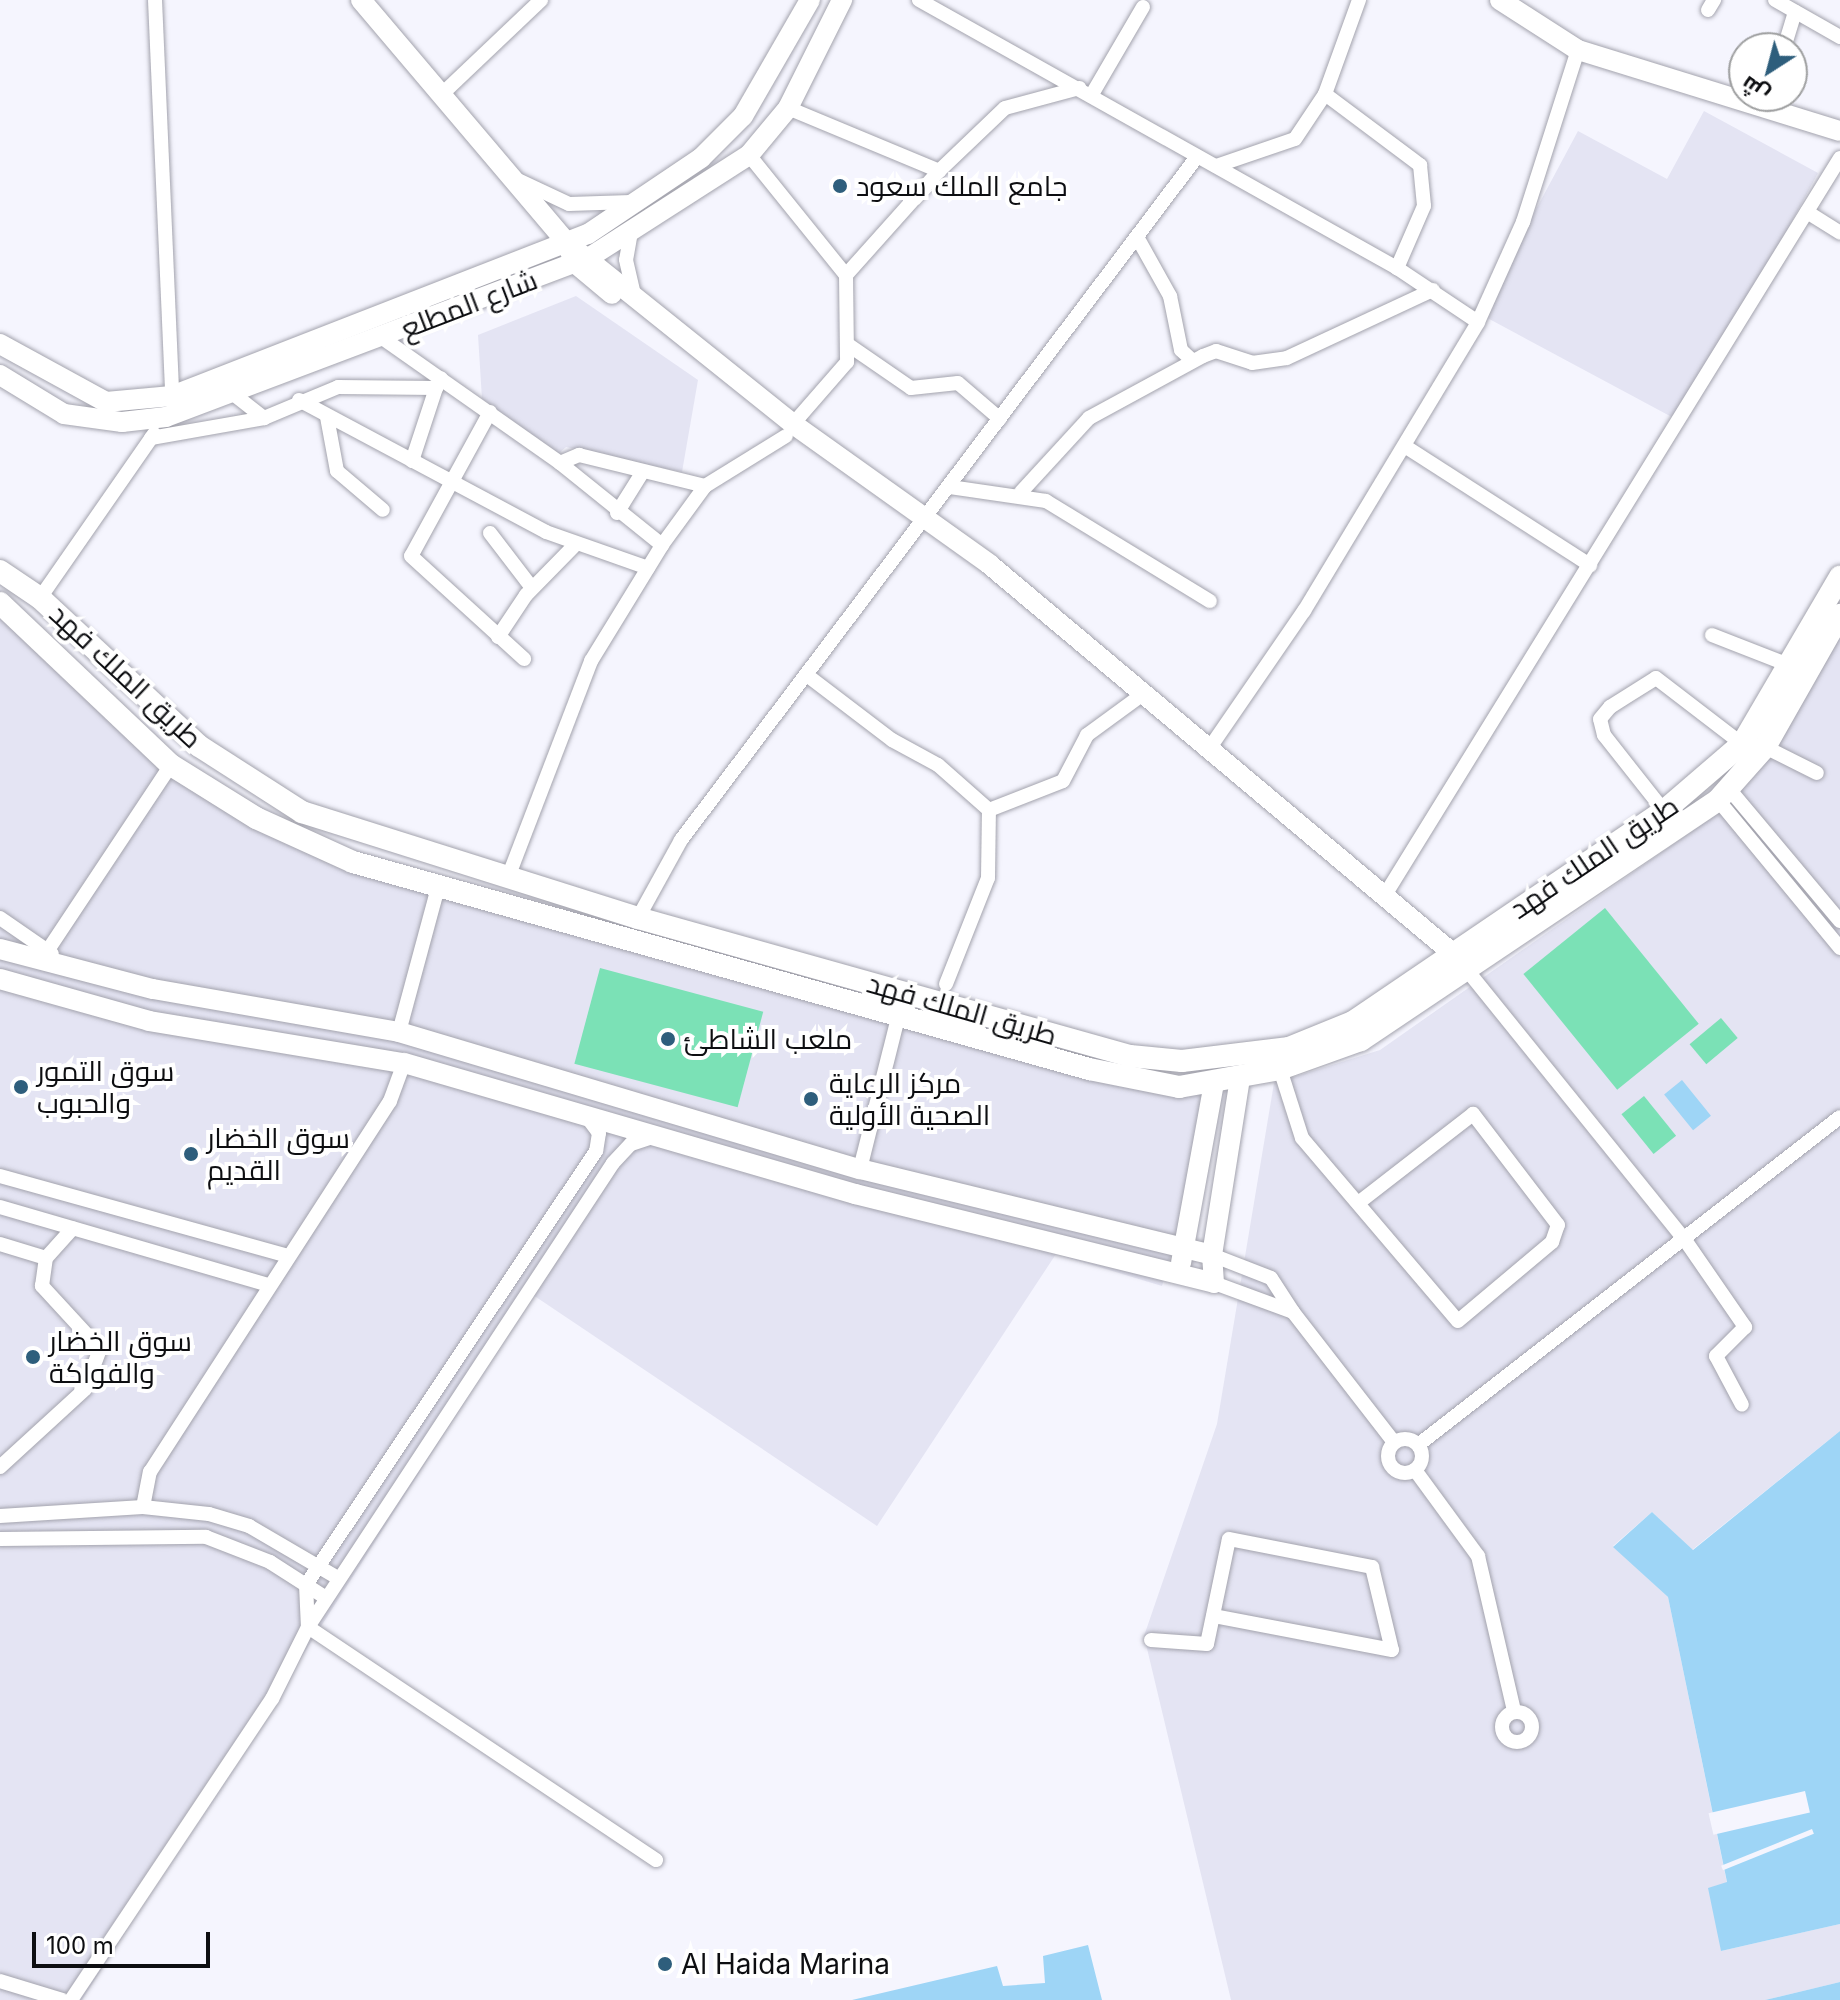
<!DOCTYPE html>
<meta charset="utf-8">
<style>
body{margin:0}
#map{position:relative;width:1840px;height:2000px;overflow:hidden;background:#f5f5fe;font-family:Inter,Cairo,sans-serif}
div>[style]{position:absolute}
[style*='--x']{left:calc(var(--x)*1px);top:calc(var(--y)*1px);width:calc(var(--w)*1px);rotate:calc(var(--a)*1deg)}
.built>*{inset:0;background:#e4e4f3}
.green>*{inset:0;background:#7be1b6;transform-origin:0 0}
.water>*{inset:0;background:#9ed5f6;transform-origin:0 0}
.pier>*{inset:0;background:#f5f5fe;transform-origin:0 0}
.roads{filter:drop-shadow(0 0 2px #a3a3ad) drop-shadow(0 0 2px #a3a3ad)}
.street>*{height:14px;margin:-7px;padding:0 7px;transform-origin:7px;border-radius:7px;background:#fff}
.street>.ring{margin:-7px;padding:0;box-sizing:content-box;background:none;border:14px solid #fff;border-radius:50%}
.secondary>*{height:20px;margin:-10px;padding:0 10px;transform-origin:10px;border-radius:10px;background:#fff}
.primary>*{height:22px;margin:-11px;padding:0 11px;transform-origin:11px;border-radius:11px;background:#fff}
.dots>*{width:22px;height:22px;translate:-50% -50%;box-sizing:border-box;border:4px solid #fff;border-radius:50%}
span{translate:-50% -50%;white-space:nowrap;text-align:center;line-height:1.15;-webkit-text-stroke:8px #fff;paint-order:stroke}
.poi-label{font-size:28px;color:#0d0e11}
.left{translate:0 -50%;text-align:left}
.street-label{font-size:28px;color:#0d0e11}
.north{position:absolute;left:1728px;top:32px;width:80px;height:80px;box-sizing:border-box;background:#fff;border:2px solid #9e9fa0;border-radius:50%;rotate:216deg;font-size:22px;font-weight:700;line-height:32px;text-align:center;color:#0d0e11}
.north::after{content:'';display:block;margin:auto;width:28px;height:36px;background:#2e5e7c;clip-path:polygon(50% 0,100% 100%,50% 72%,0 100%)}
.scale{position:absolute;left:32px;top:1932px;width:178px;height:36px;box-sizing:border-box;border:4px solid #0d0e11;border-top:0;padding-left:10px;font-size:24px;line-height:28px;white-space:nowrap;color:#0d0e11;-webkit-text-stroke:6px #fff;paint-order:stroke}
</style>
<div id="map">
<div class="built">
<div style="clip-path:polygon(1704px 111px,1818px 173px,1683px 423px,1480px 314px,1578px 131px,1667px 179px)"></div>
<div style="clip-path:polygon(576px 296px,698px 380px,682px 472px,566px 447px,557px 455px,482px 399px,478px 335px)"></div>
<div style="clip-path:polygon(0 616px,259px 826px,1052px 1065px,1216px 1090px,1162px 1286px,1056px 1254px,877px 1526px,533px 1295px,82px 2000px,0 2000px)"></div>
<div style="clip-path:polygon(1840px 623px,1840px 1431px,1692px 1550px,1652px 1512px,1613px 1546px,1668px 1597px,1727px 1883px,1721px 1951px,1840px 1924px,1840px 1982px,1765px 2000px,1231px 2000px,1144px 1636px,1217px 1424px,1274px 1083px,1380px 1050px,1722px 810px)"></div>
</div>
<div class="green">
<div style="left:1605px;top:908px;width:149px;height:105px;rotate:51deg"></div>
<div style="left:600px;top:968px;width:169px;height:99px;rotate:15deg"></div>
<div style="left:1721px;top:1018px;width:26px;height:41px;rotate:50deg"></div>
<div style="left:1644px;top:1096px;width:51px;height:29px;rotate:51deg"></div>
</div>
<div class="water">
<div style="left:1682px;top:1080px;width:46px;height:23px;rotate:51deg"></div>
<div style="clip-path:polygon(1840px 1431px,1840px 1924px,1721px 1951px,1708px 1888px,1727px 1882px,1668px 1597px,1613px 1547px,1652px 1512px,1693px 1550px)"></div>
<div style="clip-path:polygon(1088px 1945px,1102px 2000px,852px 2000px,997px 1966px,1003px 1986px,1045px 1983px,1043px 1956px)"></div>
<div style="clip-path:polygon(1840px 1982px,1840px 2000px,1765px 2000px)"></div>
</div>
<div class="pier">
<div style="left:1805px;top:1791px;width:22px;height:99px;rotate:77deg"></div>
<div style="left:1812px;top:1829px;width:5px;height:98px;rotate:68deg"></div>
</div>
<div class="roads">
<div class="street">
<div style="--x:155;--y:0;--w:396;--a:87.5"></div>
<div style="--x:919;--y:0;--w:548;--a:29.28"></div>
<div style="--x:1397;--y:268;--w:97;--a:33.7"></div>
<div style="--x:1775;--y:0;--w:75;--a:29.6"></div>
<div style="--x:1708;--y:10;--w:12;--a:-59"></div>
<div style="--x:1784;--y:48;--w:38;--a:-73"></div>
<div style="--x:1325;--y:94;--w:119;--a:36.8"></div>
<div style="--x:1420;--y:165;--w:41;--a:84.4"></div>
<div style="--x:1424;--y:206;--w:68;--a:113.5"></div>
<div style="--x:441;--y:95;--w:138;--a:-43.5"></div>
<div style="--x:1091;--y:96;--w:103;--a:-59.7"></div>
<div style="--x:788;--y:108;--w:164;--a:22.6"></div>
<div style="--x:939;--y:171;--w:91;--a:-43.7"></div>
<div style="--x:1005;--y:108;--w:77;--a:-15.1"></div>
<div style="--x:749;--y:155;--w:154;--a:51.1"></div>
<div style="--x:846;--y:275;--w:87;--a:89.3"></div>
<div style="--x:847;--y:362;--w:82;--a:131.1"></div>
<div style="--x:1216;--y:166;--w:83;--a:-18.9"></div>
<div style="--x:1295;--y:139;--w:54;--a:-56.3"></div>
<div style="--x:1325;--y:94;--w:100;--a:-70.1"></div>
<div style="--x:518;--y:180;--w:56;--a:25.2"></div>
<div style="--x:569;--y:204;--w:62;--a:-1.8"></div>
<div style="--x:1807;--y:212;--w:39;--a:32"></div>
<div style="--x:631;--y:232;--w:28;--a:100"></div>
<div style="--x:626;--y:260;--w:36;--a:77"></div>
<div style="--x:1137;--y:237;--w:68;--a:60.8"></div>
<div style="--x:1170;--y:296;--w:55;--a:78.5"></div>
<div style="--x:1181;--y:350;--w:16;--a:43"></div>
<div style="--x:846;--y:275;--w:140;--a:-48.2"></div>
<div style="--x:381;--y:337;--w:219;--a:35.1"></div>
<div style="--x:560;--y:463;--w:131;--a:38.8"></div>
<div style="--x:850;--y:346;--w:74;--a:34.5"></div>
<div style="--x:911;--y:388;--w:47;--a:-6.1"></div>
<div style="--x:958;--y:383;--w:55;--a:40.6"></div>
<div style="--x:232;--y:393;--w:41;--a:38"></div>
<div style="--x:299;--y:400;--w:280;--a:28.1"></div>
<div style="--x:546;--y:532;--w:108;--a:19.4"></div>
<div style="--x:490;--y:412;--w:164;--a:118.7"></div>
<div style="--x:411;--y:556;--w:153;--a:42.3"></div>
<div style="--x:327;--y:417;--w:55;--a:79.5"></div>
<div style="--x:337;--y:471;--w:60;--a:40.3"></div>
<div style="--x:151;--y:438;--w:115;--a:-10"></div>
<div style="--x:264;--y:418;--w:80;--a:-22.7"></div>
<div style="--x:338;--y:387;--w:98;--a:0.6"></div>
<div style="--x:436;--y:388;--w:11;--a:-63"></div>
<div style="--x:1406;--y:447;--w:219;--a:32.7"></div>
<div style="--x:412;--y:461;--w:77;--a:-71.8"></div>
<div style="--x:560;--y:463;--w:21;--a:-23"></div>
<div style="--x:579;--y:455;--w:130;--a:13.8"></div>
<div style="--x:950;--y:487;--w:97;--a:8.3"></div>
<div style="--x:1046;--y:501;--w:192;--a:31.4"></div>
<div style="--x:1021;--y:492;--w:100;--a:-47.4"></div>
<div style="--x:1089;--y:418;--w:130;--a:-28.5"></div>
<div style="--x:1203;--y:356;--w:14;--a:-21"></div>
<div style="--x:1216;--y:351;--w:38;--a:18"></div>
<div style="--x:1252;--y:363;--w:35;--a:-8"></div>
<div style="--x:1287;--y:358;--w:161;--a:-25"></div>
<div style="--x:617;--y:513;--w:47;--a:-58"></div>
<div style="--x:490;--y:533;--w:69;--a:52.6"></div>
<div style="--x:40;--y:598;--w:200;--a:-55.2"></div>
<div style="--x:1712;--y:635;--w:85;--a:21.4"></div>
<div style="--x:498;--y:637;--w:50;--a:-56.3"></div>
<div style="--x:526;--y:595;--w:71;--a:-45.6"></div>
<div style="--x:808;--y:676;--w:106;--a:37.3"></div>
<div style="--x:892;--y:740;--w:52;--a:28.5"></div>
<div style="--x:938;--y:765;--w:68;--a:41.4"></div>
<div style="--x:1765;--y:747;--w:58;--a:26.6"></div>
<div style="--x:1209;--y:749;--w:168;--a:-55.5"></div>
<div style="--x:1304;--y:611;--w:337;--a:-58.9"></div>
<div style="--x:1478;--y:322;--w:110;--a:-65.8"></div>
<div style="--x:1523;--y:222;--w:181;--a:-72.3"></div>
<div style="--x:1730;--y:790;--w:171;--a:50"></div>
<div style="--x:1718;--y:800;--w:192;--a:50.5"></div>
<div style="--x:1664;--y:811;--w:97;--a:-128.3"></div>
<div style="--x:1604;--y:735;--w:16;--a:-104"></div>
<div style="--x:1600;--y:719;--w:16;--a:-50"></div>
<div style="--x:1610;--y:707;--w:54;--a:-32.2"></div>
<div style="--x:1656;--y:678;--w:108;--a:37.5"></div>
<div style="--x:507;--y:880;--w:235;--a:-69"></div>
<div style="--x:591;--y:661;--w:136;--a:-58.5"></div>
<div style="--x:662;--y:545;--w:73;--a:-53.9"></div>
<div style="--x:705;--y:486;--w:95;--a:-31.7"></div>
<div style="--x:1385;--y:895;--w:866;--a:-58.31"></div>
<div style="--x:0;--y:918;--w:63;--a:34.7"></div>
<div style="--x:638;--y:918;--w:89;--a:-61.1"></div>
<div style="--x:681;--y:840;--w:855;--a:-52.94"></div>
<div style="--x:48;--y:950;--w:222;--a:-56.4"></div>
<div style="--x:1467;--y:970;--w:347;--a:51.1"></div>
<div style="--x:1685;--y:1240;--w:106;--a:55.4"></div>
<div style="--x:1745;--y:1327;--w:41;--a:135"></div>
<div style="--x:1716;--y:1356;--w:55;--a:62"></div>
<div style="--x:946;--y:984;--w:114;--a:-68.4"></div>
<div style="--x:988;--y:878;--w:68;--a:-89.2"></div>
<div style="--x:989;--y:810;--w:79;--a:-21.4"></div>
<div style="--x:1063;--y:781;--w:52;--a:-62.4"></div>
<div style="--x:1087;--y:735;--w:69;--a:-36.2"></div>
<div style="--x:399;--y:1032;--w:150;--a:-74.9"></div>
<div style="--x:1280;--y:1069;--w:72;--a:72.3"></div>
<div style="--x:1302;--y:1138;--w:240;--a:49.6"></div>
<div style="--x:1458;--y:1321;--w:123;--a:-40"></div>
<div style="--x:1552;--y:1242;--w:18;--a:-71"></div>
<div style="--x:1558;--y:1225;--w:140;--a:-127.4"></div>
<div style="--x:1473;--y:1114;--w:142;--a:142.2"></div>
<div style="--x:587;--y:1117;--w:20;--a:53"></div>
<div style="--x:599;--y:1133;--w:18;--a:99"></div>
<div style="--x:596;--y:1151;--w:522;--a:123.75"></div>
<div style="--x:306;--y:1585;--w:42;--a:87.3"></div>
<div style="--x:308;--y:1627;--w:555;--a:-56.68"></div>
<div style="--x:613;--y:1163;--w:26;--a:-47"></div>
<div style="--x:631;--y:1144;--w:23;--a:-18"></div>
<div style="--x:860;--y:1169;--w:160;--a:-75.9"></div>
<div style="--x:0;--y:1176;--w:299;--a:15.5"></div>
<div style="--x:0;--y:1207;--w:280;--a:16.2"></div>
<div style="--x:0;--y:1244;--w:48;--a:16.9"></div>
<div style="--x:46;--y:1258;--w:40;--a:-48"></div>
<div style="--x:1212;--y:1255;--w:63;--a:21.3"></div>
<div style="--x:1271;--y:1278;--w:40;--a:57.1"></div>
<div style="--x:1293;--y:1312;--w:84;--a:-159.8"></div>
<div style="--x:1293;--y:1312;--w:165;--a:52.2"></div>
<div class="ring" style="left:1388px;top:1439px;width:20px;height:20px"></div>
<div style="--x:1418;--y:1445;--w:534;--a:-37.86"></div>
<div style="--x:0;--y:1467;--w:115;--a:-42.5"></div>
<div style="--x:85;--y:1389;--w:43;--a:-69.4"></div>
<div style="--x:100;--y:1349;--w:86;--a:-132.6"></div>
<div style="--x:42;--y:1286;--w:28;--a:-82"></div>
<div style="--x:1415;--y:1470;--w:107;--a:53.8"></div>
<div style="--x:1478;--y:1556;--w:159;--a:76.9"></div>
<div style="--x:143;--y:1507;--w:36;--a:-79"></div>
<div style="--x:150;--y:1472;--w:442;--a:-57.1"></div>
<div style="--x:390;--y:1101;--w:40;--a:-69.8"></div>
<div style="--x:0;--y:1516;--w:143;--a:-3.6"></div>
<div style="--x:143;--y:1507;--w:66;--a:6.1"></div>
<div style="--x:209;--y:1514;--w:42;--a:16.7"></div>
<div style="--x:249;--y:1526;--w:103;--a:30.3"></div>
<div style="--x:0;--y:1539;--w:206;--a:-0.6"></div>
<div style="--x:206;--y:1537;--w:69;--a:21.3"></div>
<div style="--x:270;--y:1562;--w:67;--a:32.7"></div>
<div style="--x:1151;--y:1640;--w:56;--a:4.1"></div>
<div style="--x:1207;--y:1644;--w:107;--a:-78.2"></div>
<div style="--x:1229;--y:1539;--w:146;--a:11.1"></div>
<div style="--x:1372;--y:1567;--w:85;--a:76.5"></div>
<div style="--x:1392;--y:1650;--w:182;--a:-169.2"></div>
<div class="ring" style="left:1502px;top:1712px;width:16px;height:16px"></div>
<div style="--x:0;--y:1981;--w:65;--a:17"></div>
<div style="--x:71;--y:2000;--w:362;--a:-56.3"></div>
<div style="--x:272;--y:1699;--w:80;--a:-63.4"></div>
<div style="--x:308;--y:1627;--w:419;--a:33.8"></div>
</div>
<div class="secondary">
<div style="--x:361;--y:0;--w:317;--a:49.7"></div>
<div style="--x:566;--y:242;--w:23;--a:67"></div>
<div style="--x:575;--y:263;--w:48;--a:40"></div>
<div style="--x:1500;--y:0;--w:93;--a:32.7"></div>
<div style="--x:1578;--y:50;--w:274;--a:17.2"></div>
<div style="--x:566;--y:242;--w:291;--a:38.7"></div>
<div style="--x:793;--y:424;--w:241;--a:35.5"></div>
<div style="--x:989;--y:564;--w:603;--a:40.02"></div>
<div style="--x:0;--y:344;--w:121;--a:28.7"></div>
<div style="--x:106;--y:402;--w:66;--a:-5.2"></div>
<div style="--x:172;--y:396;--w:446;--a:-21.3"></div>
<div style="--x:588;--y:234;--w:136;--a:-33.9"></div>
<div style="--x:701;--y:158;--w:59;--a:-45"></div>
<div style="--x:743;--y:116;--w:134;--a:-60"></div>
<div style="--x:0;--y:375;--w:75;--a:31.4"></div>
<div style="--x:64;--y:414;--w:59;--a:7.9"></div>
<div style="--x:122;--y:422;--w:44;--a:-6.5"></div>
<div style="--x:166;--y:417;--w:453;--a:-20.7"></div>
<div style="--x:590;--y:257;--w:189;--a:-32.7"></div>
<div style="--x:749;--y:155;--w:61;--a:-50.3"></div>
<div style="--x:788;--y:108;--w:121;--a:-63.4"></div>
<div style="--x:0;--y:949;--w:158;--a:14.7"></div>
<div style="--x:153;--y:989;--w:250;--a:9.9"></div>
<div style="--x:399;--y:1032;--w:481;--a:16.6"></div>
<div style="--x:860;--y:1169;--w:362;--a:13.7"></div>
<div style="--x:0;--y:979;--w:155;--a:15.7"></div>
<div style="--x:149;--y:1021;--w:258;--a:9.4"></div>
<div style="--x:404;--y:1063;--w:470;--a:16.2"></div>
<div style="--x:855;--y:1194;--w:370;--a:13.9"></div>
<div style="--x:1214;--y:1283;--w:28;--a:-94"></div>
<div style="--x:1212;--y:1255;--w:178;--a:-81"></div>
<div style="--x:1181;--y:1263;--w:183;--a:-79.6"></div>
</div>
<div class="primary">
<div style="--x:0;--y:571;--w:48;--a:34"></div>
<div style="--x:40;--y:598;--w:217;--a:42.9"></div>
<div style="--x:199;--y:746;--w:122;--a:32.7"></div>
<div style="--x:302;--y:812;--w:352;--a:17.5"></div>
<div style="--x:638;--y:918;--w:511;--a:15.67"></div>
<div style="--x:1130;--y:1056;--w:52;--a:5.5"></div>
<div style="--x:1182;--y:1061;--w:108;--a:-6.9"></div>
<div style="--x:1289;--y:1048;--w:69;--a:-22.1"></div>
<div style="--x:1353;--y:1022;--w:376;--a:-34.2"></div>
<div style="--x:1664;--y:811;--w:103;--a:-40.7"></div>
<div style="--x:1742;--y:744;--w:194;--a:-59.6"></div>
<div style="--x:0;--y:603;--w:236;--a:43.5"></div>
<div style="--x:171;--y:765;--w:100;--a:31.9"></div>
<div style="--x:256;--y:818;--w:107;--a:24.4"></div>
<div style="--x:353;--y:862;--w:765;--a:15.71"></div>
<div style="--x:1089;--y:1069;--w:92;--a:11.3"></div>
<div style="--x:1179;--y:1087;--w:103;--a:-10.1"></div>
<div style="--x:1280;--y:1069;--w:86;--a:-19.7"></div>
<div style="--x:1361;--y:1040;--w:430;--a:-33.9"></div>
<div style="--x:1718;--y:800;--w:71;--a:-48.4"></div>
<div style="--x:1765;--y:747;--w:152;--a:-60.4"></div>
</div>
</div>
<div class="dots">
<div style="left:840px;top:186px;background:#2e5e7c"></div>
<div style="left:668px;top:1039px;background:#2e5e7c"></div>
<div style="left:21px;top:1087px;background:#2e5e7c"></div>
<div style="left:811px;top:1099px;background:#2e5e7c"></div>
<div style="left:191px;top:1154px;background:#2e5e7c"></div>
<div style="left:33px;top:1357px;background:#2e5e7c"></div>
<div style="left:665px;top:1964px;background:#2e5e7c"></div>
</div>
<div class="poi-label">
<span class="left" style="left:856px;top:186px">جامع الملك سعود</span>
<span class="left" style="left:684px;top:1039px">ملعب الشاطئ</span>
<span class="left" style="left:37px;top:1087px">سوق التمور<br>والحبوب</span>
<span class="left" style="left:829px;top:1099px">مركز الرعاية<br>الصحية الأولية</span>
<span class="left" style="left:207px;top:1154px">سوق الخضار<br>القديم</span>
<span class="left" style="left:49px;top:1357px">سوق الخضار<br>والفواكة</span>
<span class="left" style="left:681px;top:1964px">Al Haida Marina</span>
</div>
<div class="street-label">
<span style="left:469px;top:304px;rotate:-21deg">شارع المطلع</span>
<span style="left:126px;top:676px;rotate:43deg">طريق الملك فهد</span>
<span style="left:1594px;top:857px;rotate:-34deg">طريق الملك فهد</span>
<span style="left:962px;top:1009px;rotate:16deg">طريق الملك فهد</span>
</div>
<div class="north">ش</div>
<div class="scale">100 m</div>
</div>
